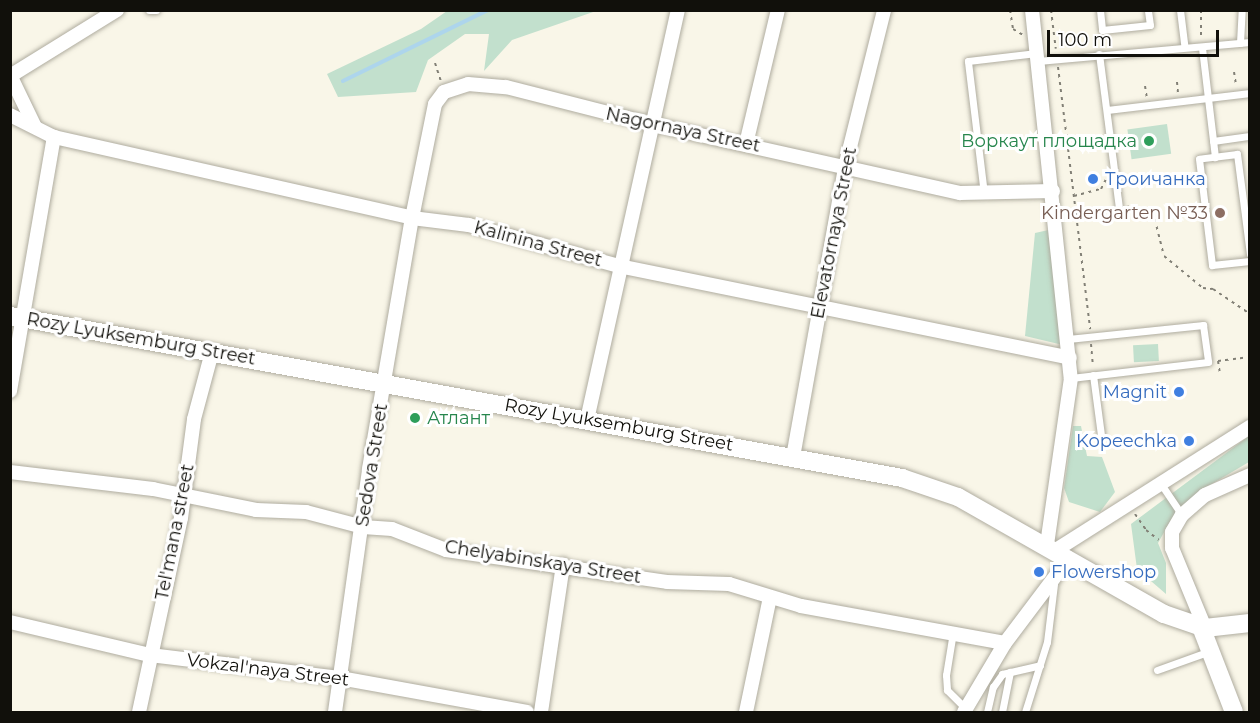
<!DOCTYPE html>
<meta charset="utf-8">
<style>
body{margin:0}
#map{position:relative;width:1260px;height:723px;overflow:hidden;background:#f9f6e8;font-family:Montserrat,sans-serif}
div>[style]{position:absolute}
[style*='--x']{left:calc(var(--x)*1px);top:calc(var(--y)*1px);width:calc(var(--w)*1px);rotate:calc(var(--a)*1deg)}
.green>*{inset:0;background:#c2e0cd;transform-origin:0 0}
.stream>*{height:4px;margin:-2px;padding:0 2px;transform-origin:2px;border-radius:2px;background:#add5ec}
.path>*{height:2px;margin-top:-1px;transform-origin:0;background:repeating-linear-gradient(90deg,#828076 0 3px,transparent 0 7.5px)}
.roads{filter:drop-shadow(0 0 2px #afac9f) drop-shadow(0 0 2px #afac9f)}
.lane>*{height:7px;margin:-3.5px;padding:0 3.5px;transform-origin:3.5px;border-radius:3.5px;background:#fff}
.street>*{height:14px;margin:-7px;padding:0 7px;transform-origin:7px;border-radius:7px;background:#fff}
.secondary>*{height:18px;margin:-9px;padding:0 9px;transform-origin:9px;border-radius:9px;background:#fff}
.dots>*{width:16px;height:16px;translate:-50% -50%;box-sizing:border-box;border:3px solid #fff;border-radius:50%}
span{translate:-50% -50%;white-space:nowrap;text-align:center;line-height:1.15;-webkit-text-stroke:6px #fff;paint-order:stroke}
.street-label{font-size:18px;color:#11100b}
.leisure-label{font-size:18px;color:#27864d}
.right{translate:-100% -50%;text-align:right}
.left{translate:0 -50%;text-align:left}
.shop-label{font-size:18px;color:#366cbe}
.education-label{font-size:18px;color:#785e54}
.frame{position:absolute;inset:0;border:12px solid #11100b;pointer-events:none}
.scale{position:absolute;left:1047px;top:30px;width:172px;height:27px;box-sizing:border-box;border:3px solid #11100b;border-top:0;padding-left:8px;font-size:18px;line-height:21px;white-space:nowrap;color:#11100b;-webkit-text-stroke:4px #fff;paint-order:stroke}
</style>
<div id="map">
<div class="green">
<div style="clip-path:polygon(447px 11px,447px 10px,596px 11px,512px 40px,484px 71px,489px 34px,465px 34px,428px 60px,416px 92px,338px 97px,327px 74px,421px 29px)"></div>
<div style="left:1167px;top:124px;width:30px;height:40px;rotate:82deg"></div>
<div style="clip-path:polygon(1053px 229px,1063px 345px,1025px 336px,1035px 233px)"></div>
<div style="left:1158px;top:344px;width:17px;height:25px;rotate:87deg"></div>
<div style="clip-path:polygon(1073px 426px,1081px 426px,1087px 456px,1102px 457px,1115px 492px,1100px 512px,1069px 502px,1064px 488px)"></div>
<div style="clip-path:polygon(1249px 436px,1249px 462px,1210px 485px,1172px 518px,1158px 543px,1166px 563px,1166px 594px,1137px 569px,1131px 524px)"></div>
</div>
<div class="stream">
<div style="--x:343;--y:81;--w:161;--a:-26.1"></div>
</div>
<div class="path">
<div style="--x:1010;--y:10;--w:19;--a:81"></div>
<div style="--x:1013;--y:29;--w:12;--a:31"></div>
<div style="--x:1051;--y:10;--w:39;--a:83"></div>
<div style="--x:1201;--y:10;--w:29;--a:90"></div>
<div style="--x:435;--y:63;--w:19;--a:72"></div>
<div style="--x:1058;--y:67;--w:264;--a:83"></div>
<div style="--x:1234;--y:72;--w:13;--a:81"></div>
<div style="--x:1177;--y:82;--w:12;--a:85"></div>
<div style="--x:1145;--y:86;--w:12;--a:81"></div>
<div style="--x:1074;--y:196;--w:28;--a:-15"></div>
<div style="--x:1101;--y:189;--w:11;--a:-63"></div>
<div style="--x:1134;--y:206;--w:20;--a:18"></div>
<div style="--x:1153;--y:212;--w:45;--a:76"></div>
<div style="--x:1164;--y:256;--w:50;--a:39.4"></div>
<div style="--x:1203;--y:288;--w:10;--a:6"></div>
<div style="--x:1213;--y:289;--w:45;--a:34"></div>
<div style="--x:1126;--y:207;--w:8;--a:-7"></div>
<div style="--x:1134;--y:206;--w:7;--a:90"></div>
<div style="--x:1076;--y:214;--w:36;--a:-8"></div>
<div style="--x:1091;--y:344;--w:21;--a:85"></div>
<div style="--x:1218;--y:361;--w:32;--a:-7"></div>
<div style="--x:1218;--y:361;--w:12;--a:81"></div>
<div style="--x:1135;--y:514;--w:19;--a:55"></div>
<div style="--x:1146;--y:530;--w:16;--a:38"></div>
</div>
<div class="roads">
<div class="lane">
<div style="--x:149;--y:10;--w:7;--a:0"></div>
<div style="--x:1100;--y:10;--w:20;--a:84"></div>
<div style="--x:1102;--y:30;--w:48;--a:-5.9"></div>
<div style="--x:1150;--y:25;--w:15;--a:-98"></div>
<div style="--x:1180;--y:10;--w:35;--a:83"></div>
<div style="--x:1240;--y:43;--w:33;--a:-87"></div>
<div style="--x:1202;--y:48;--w:110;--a:83.2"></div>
<div style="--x:1099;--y:54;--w:155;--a:82.6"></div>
<div style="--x:1038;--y:61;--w:213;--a:-5.1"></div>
<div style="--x:1107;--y:110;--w:144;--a:-6.8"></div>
<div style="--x:1213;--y:141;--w:37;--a:-8"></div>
<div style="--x:984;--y:194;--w:134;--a:-96.9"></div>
<div style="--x:968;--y:61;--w:69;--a:-6.6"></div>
<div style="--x:1250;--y:254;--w:101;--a:-97.4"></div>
<div style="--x:1237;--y:154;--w:38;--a:173"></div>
<div style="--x:1199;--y:159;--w:107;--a:83"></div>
<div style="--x:1212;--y:265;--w:38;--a:-6"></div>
<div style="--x:1068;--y:339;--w:136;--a:-5.9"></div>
<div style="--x:1203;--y:325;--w:37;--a:82"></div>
<div style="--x:1208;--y:362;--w:138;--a:173.3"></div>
<div style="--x:1093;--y:375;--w:61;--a:82.4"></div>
<div style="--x:1161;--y:484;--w:37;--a:56"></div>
<div style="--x:953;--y:632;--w:44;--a:99.2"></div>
<div style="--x:946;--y:675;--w:15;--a:86"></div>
<div style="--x:947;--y:690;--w:27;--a:45"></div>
<div style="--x:1157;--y:670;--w:56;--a:-19.7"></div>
<div style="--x:987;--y:712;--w:26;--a:-77"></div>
<div style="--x:993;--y:687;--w:16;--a:-55"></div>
<div style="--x:1002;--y:674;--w:39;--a:-13"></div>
<div style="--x:1002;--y:712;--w:41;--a:-78.7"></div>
<div style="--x:1025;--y:712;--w:73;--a:-72.6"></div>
<div style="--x:1047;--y:642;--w:58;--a:-83.1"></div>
</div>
<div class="street">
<div style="--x:1032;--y:10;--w:370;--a:84"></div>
<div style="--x:1071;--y:378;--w:168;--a:98.2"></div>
<div style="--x:10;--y:75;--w:58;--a:64.3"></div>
<div style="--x:10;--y:76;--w:126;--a:-31.7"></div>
<div style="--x:10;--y:115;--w:49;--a:26.6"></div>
<div style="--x:54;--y:137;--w:367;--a:12.7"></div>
<div style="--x:412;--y:218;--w:57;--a:7"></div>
<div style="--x:469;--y:225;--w:156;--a:15.3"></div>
<div style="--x:619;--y:266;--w:460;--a:11.5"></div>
<div style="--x:746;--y:144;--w:138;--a:-76.6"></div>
<div style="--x:10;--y:391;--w:258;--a:-80.2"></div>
<div style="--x:587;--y:420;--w:420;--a:-77.5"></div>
<div style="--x:793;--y:457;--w:295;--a:-79.8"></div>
<div style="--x:845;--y:167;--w:162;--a:-76"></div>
<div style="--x:10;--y:472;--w:144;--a:6.8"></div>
<div style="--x:153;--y:489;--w:105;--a:11.5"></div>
<div style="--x:256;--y:510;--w:50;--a:2.3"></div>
<div style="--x:306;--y:512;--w:59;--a:14.7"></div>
<div style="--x:363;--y:527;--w:29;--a:4"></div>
<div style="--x:392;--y:529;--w:58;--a:21.3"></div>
<div style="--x:446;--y:550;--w:223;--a:8.2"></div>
<div style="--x:667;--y:582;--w:62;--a:1.8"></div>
<div style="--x:729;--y:584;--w:75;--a:17"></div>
<div style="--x:801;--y:606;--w:207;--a:10.3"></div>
<div style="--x:1056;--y:550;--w:230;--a:-32.4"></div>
<div style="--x:10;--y:622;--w:144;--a:13.3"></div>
<div style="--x:150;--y:655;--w:191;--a:6.9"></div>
<div style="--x:340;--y:678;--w:190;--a:10.3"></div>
<div style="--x:1205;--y:628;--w:87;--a:-112.4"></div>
<div style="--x:1172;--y:548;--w:16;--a:-90"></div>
<div style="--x:1172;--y:532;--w:20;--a:-60"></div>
<div style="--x:1182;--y:515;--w:30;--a:-41"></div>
<div style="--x:1205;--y:495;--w:49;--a:-24"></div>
<div style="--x:139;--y:712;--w:198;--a:-77.8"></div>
<div style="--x:181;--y:518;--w:100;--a:-82.5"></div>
<div style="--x:194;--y:419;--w:69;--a:-75"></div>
<div style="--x:335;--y:712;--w:245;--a:-82"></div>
<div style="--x:369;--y:469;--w:255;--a:-80.3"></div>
<div style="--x:412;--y:218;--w:116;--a:-78.6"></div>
<div style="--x:435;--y:104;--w:15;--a:-53"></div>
<div style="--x:444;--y:92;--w:25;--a:-18"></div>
<div style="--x:468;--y:84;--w:38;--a:5"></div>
<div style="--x:506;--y:87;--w:150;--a:14.3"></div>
<div style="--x:651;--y:124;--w:317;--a:12.6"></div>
<div style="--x:960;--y:193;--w:93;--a:-1.2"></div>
<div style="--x:541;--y:712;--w:149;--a:-81.5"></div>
<div style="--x:746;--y:712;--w:117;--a:-78.2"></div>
<div style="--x:964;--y:712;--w:80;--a:-59.3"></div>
<div style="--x:1005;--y:643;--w:106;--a:-53"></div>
</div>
<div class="secondary">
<div style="--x:10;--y:316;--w:907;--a:10.29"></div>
<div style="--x:902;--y:478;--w:59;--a:18.7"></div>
<div style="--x:958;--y:497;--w:237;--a:29.6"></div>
<div style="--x:1164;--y:614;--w:43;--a:18.9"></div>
<div style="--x:1205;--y:628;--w:45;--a:-6.3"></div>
<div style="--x:1201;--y:627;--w:91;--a:68.8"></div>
</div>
</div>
<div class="dots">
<div style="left:1149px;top:141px;background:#2e9e5b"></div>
<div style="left:1093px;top:179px;background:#3f7fe0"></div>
<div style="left:1220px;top:213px;background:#8d6e63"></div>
<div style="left:1179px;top:392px;background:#3f7fe0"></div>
<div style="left:415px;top:418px;background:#2e9e5b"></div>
<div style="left:1189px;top:441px;background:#3f7fe0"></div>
<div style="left:1039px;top:572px;background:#3f7fe0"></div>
</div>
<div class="street-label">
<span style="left:683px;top:130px;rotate:12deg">Nagornaya Street</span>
<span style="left:834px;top:233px;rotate:-79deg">Elevatornaya Street</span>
<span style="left:538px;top:244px;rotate:15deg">Kalinina Street</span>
<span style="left:141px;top:339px;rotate:10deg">Rozy Lyuksemburg Street</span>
<span style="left:619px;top:425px;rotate:10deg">Rozy Lyuksemburg Street</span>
<span style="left:372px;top:465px;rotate:-81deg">Sedova Street</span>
<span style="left:175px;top:532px;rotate:-79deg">Tel'mana street</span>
<span style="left:543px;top:562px;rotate:9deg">Chelyabinskaya Street</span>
<span style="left:268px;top:670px;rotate:7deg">Vokzal'naya Street</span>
</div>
<div class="leisure-label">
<span class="right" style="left:1137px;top:141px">Воркаут площадка</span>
<span class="left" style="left:427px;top:418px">Атлант</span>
</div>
<div class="shop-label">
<span class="left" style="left:1105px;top:179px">Троичанка</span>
<span class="right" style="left:1167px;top:392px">Magnit</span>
<span class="right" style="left:1177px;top:441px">Kopeechka</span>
<span class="left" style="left:1051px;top:572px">Flowershop</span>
</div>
<div class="education-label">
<span class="right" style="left:1208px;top:213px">Kindergarten №33</span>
</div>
<div class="frame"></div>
<div class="scale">100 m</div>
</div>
